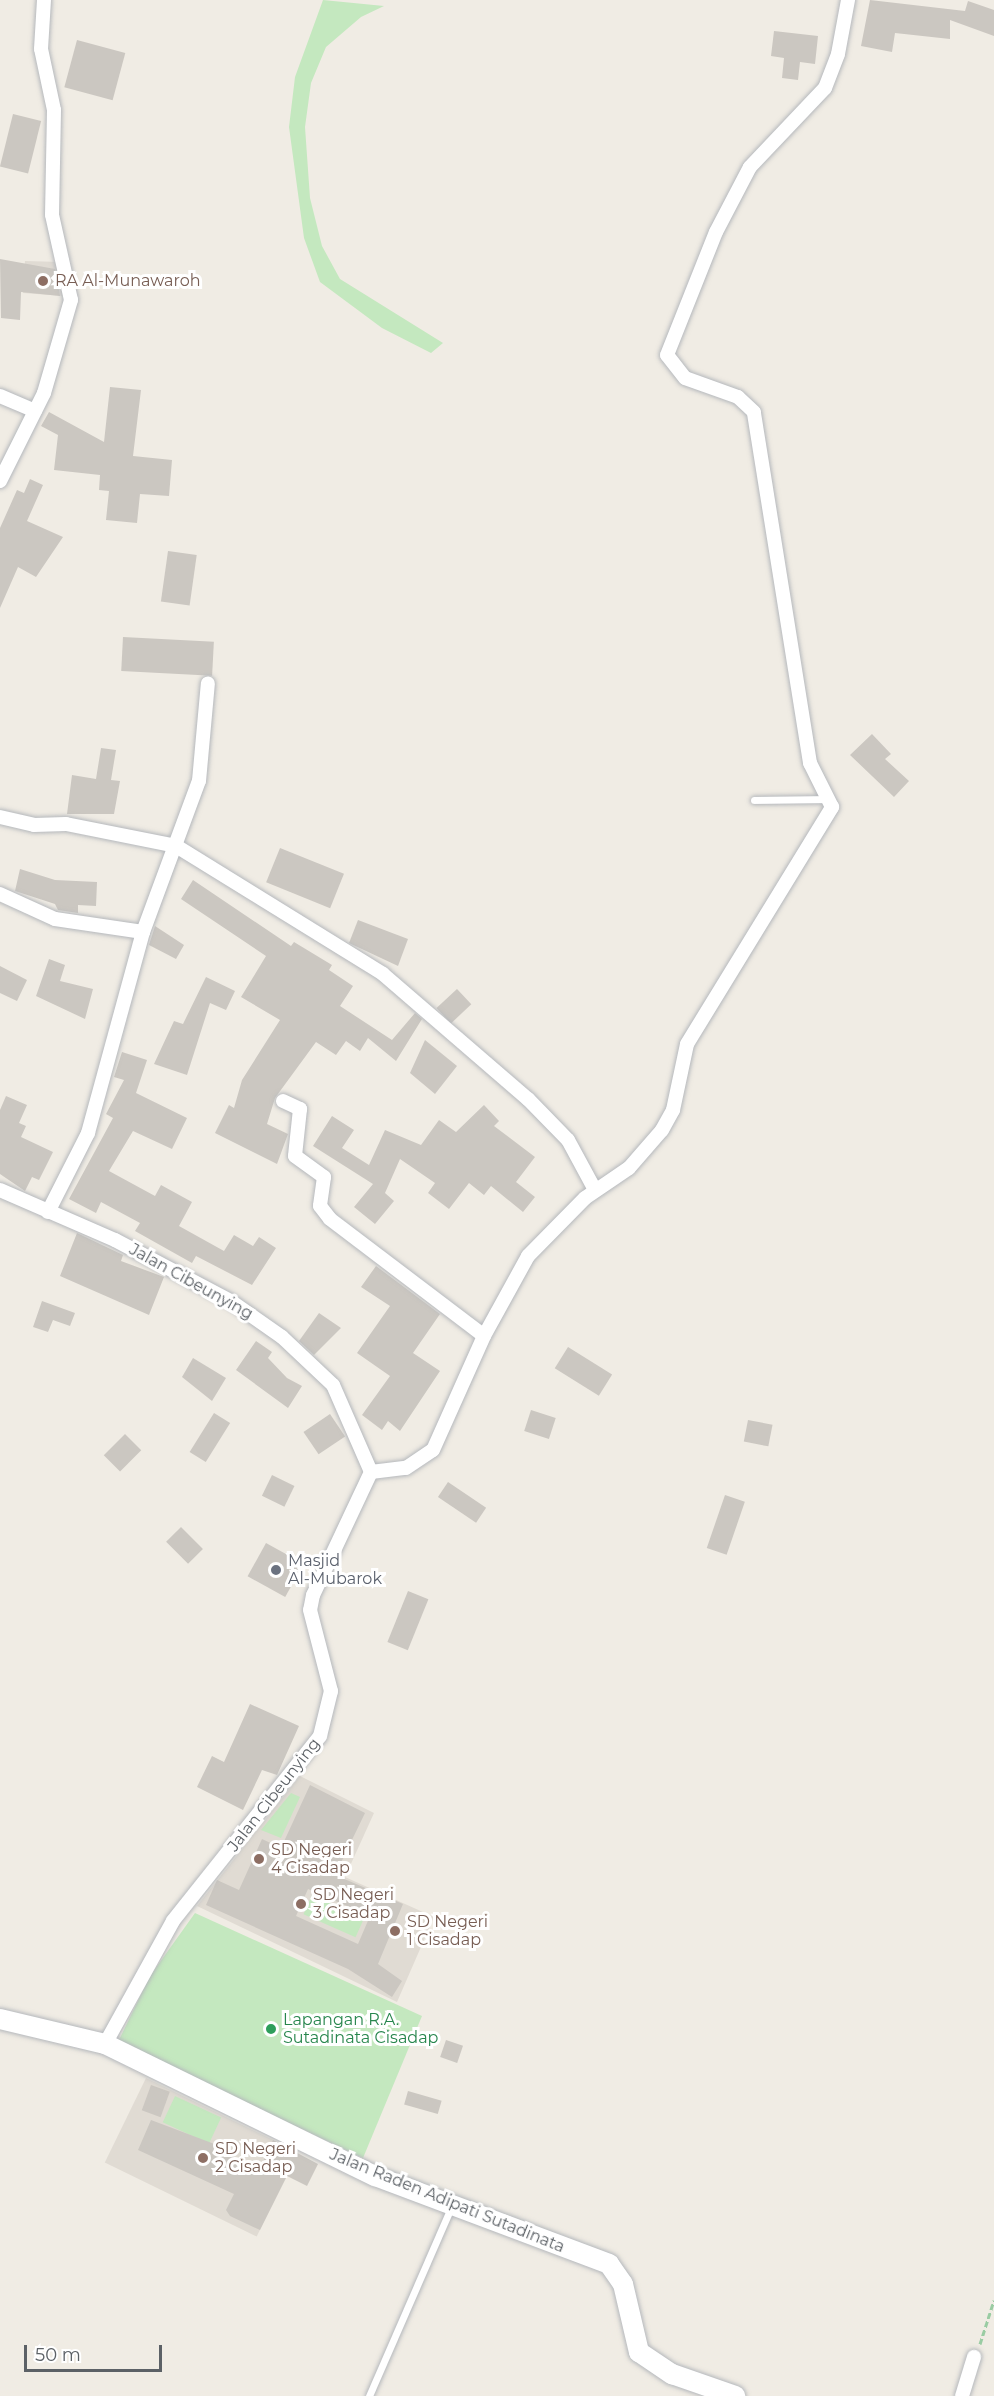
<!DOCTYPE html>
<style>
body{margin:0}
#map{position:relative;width:994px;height:2396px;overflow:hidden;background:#f0ece4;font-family:Montserrat,sans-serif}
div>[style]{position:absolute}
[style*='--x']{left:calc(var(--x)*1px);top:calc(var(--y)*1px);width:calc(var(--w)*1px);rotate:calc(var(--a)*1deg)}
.education>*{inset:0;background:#e0dbd3;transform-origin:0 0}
.green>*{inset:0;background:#c4e8bf;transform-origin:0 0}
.building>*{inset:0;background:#cbc7c1;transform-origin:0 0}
.path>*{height:3px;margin-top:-1.5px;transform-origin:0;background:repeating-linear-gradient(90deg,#9acca3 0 6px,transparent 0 9px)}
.roads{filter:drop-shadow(0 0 2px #b5b8bc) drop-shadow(0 0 2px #b5b8bc)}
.lane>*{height:7px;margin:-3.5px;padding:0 3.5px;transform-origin:3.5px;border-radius:3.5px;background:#fff}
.street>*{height:14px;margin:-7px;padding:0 7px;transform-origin:7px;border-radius:7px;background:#fff}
.secondary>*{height:20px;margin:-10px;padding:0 10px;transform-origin:10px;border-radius:10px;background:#fff}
.dots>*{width:16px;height:16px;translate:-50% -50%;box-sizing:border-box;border:3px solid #fff;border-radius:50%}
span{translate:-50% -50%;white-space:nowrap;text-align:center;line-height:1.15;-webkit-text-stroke:6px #fff;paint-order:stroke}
.education-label{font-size:16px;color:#785e54}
.left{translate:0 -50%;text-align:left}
.street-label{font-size:16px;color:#5c6166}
.worship-label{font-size:16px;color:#5b616d}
.leisure-label{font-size:16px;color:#27864d}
.scale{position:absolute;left:24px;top:2345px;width:138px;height:27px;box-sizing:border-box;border:3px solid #5c6166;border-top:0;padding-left:8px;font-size:18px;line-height:21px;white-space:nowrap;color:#5c6166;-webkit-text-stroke:4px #fff;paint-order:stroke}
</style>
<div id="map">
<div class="education">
<div style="clip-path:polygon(25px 261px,61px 262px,64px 296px,23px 293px)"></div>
<div style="clip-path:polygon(300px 1776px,374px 1813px,345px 1877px,434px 1917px,397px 2002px,197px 1906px)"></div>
<div style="left:146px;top:2078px;width:169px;height:94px;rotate:26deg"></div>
</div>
<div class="green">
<div style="clip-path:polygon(323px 0,384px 6px,361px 17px,326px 47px,311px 83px,305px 127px,310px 198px,322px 246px,340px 279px,443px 343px,431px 353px,382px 328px,320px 282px,304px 238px,289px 127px,295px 77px)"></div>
<div style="clip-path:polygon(291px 1793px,300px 1797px,281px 1838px,261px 1830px)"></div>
<div style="left:312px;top:1895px;width:57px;height:21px;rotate:24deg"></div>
<div style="clip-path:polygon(195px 1913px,422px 2016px,363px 2158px,118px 2042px,150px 1976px)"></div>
<div style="left:175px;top:2096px;width:51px;height:29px;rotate:25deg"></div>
</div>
<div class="building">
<div style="clip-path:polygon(870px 0,965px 11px,968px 1px,994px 10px,994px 36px,950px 20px,950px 39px,895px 33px,892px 52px,861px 46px)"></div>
<div style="clip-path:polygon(774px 31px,818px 36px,815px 64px,800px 62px,798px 80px,782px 78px,784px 58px,771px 56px)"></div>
<div style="left:77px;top:40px;width:50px;height:49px;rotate:15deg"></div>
<div style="left:13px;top:114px;width:29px;height:54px;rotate:14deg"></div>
<div style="clip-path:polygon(0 259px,55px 269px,60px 296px,21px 292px,20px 320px,1px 318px)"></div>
<div style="clip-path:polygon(110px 387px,141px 390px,133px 456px,172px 460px,169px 496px,140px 494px,137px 523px,106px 520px,109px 491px,99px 490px,100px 475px,54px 470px,58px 435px,41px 426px,49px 412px,104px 442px)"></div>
<div style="clip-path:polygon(30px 479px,43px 485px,27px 521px,63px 537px,36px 577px,18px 567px,0 608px,0 528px,17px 490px,24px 493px)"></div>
<div style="left:168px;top:551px;width:29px;height:51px;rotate:8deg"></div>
<div style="left:123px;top:637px;width:91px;height:34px;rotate:3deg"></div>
<div style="clip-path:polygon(872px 734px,891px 754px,885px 759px,909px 781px,894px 797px,850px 755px)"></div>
<div style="clip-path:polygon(101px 748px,116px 750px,111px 780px,120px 781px,114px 814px,67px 814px,72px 775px,96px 779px)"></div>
<div style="left:280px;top:848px;width:69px;height:37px;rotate:22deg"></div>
<div style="clip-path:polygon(20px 869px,55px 880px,97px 882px,96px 906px,78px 905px,78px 913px,58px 910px,55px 904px,15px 891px)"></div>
<div style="clip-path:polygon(193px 880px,291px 946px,294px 942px,332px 965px,329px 970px,353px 986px,340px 1006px,392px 1040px,415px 1013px,422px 1019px,396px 1061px,368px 1038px,360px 1051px,346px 1041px,336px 1055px,316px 1042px,275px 1098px,267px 1124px,288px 1134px,277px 1164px,215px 1133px,229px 1105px,234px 1108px,242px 1080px,280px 1020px,241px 997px,266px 956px,181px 899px)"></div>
<div style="clip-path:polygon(358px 920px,408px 939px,398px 966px,349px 943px)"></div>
<div style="clip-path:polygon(155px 926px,184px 945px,176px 959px,149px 945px)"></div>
<div style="clip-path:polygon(49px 959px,65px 965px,60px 981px,93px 989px,85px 1019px,36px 996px)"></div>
<div style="clip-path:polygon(0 966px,27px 980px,17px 1001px,0 993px)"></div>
<div style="clip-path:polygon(206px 977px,235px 991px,226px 1010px,210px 1003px,187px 1075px,154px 1064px,174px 1021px,183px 1024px)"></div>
<div style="left:457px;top:989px;width:21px;height:28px;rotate:47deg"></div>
<div style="clip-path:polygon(425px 1040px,457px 1066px,435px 1094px,410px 1073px)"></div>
<div style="clip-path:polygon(122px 1052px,147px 1060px,136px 1093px,187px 1118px,172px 1149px,133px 1131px,109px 1171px,155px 1196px,161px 1185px,192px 1202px,179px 1226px,224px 1251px,234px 1235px,253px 1246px,259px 1237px,276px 1248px,252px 1285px,196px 1256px,192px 1263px,135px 1231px,140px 1223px,101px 1202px,96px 1213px,69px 1199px,113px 1118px,106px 1114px,124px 1080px,114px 1077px)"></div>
<div style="clip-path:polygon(6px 1096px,27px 1105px,19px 1123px,26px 1126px,21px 1137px,53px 1152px,39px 1180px,32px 1177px,25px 1191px,0 1174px,0 1110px)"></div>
<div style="clip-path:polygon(484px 1105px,499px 1121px,494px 1126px,535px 1157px,516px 1182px,535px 1197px,523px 1212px,491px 1186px,484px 1195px,469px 1183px,449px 1209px,428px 1193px,435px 1183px,400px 1159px,385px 1193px,394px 1201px,375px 1224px,354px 1207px,373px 1184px,313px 1146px,332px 1116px,354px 1130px,342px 1148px,369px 1165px,385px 1130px,421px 1145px,439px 1120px,456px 1132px)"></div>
<div style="clip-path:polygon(77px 1233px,123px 1255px,121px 1261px,164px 1277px,149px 1315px,60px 1276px)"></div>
<div style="clip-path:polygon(376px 1266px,440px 1314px,413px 1353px,440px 1371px,400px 1431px,388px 1421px,382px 1430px,362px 1415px,390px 1376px,357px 1353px,390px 1306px,361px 1287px)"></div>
<div style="clip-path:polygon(42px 1301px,75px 1313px,70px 1326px,53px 1320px,48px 1332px,33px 1327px)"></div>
<div style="clip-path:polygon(319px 1313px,341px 1328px,314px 1355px,299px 1341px)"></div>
<div style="clip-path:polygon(256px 1341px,272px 1352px,268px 1358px,287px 1378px,302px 1386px,288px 1408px,236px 1370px)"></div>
<div style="left:568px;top:1347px;width:52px;height:25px;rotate:32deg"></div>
<div style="clip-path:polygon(193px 1358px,226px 1378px,212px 1401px,182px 1377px)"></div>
<div style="left:531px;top:1410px;width:26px;height:22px;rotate:18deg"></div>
<div style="left:214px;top:1413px;width:19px;height:46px;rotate:32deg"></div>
<div style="left:330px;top:1414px;width:27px;height:32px;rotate:56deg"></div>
<div style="left:748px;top:1420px;width:25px;height:22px;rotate:11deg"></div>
<div style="left:125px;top:1434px;width:23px;height:30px;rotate:45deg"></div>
<div style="left:272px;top:1475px;width:25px;height:23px;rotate:26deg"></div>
<div style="left:448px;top:1482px;width:46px;height:18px;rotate:34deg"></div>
<div style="left:725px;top:1495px;width:21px;height:56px;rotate:19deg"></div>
<div style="left:181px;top:1527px;width:31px;height:21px;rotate:45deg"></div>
<div style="left:266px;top:1543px;width:43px;height:38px;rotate:29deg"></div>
<div style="left:408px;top:1591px;width:22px;height:55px;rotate:22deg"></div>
<div style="clip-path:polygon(250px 1704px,299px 1726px,277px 1775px,262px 1770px,243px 1810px,197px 1787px,212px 1756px,224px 1762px)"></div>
<div style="clip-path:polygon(evenodd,310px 1785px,365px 1813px,335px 1875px,403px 1904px,378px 1964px,402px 1981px,392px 1997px,348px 1969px,206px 1905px,217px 1880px,239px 1890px,262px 1839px,281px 1848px,310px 1785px,308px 1889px,370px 1916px,358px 1944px,296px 1916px,308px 1889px)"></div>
<div style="left:446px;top:2040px;width:18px;height:18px;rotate:19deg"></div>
<div style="left:151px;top:2085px;width:20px;height:27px;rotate:20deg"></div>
<div style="left:408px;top:2091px;width:35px;height:14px;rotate:16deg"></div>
<div style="clip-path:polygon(151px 2120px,225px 2148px,223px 2152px,260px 2168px,273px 2140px,318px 2164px,307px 2186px,287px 2176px,260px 2230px,230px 2216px,226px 2210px,234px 2194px,138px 2150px)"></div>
</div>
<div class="path">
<div style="--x:980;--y:2344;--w:46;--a:-72.3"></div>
</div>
<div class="roads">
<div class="lane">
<div style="--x:754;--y:800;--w:75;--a:-0.8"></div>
<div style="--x:369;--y:2396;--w:206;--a:-66.5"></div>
</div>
<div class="street">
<div style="--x:0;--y:396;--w:38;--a:23"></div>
<div style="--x:0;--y:481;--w:98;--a:-63.4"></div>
<div style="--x:44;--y:393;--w:97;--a:-73.8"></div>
<div style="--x:71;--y:300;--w:87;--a:-102.6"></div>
<div style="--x:52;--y:215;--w:105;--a:-88.9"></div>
<div style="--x:54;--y:110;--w:62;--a:-102"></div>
<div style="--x:41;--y:49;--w:49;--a:-86.5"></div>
<div style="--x:0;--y:817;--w:35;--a:13"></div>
<div style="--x:34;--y:825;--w:32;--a:-2"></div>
<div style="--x:66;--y:824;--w:112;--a:11.3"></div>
<div style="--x:176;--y:846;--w:243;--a:31.7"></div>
<div style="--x:383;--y:974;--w:191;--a:40.8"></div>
<div style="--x:528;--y:1099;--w:57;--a:45.7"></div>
<div style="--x:568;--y:1140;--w:57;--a:61.6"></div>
<div style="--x:0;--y:894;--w:60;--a:24.4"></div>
<div style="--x:55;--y:919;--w:89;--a:8.4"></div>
<div style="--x:283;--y:1101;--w:19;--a:25"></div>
<div style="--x:300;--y:1109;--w:47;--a:96.1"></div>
<div style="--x:295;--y:1156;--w:36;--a:36"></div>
<div style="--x:324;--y:1177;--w:29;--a:98"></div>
<div style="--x:320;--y:1206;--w:16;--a:52"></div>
<div style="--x:330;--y:1219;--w:193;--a:37.2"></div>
<div style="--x:0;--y:1190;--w:125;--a:23.5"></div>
<div style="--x:115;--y:1240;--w:132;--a:27.9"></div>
<div style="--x:232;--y:1302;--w:61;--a:35"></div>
<div style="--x:282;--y:1337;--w:70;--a:43.3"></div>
<div style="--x:333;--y:1385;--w:95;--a:66.4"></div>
<div style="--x:371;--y:1472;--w:136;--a:115.2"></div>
<div style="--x:313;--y:1595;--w:15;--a:101"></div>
<div style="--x:310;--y:1610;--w:84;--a:75.5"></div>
<div style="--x:331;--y:1691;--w:46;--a:103.7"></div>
<div style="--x:320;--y:1736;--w:236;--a:128.5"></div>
<div style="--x:173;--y:1921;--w:141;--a:118.9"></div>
<div style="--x:48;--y:1212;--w:89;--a:-63.1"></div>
<div style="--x:88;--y:1133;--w:208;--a:-74.7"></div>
<div style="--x:143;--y:932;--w:161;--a:-69.7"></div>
<div style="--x:199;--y:781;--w:98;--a:-84.8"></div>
<div style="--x:371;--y:1472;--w:35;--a:-7"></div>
<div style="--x:406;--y:1468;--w:32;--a:-34"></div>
<div style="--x:433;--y:1450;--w:125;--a:-65.9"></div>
<div style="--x:484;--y:1336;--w:91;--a:-61.2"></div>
<div style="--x:528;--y:1256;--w:81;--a:-45.5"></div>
<div style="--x:585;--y:1198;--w:53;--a:-34.3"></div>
<div style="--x:629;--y:1168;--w:50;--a:-49"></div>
<div style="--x:662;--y:1130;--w:23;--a:-61"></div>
<div style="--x:673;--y:1110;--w:67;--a:-78"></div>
<div style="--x:687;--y:1044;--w:278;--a:-58.5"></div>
<div style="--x:832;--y:807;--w:49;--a:-116.6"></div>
<div style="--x:810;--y:763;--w:355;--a:-99.1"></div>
<div style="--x:754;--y:412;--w:22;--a:-137"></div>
<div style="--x:738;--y:397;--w:56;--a:-160.3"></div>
<div style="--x:685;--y:378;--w:29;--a:-128"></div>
<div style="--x:667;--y:355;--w:132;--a:-68.3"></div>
<div style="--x:716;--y:232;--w:73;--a:-62.4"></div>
<div style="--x:750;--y:167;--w:109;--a:-46.5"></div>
<div style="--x:825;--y:88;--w:36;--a:-69"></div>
<div style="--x:838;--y:54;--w:55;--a:-79.5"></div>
<div style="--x:962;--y:2396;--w:41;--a:-72.9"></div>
</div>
<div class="secondary">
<div style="--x:0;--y:2019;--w:108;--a:13.4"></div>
<div style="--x:105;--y:2044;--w:301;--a:26.1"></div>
<div style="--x:375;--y:2176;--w:250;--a:20.6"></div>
<div style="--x:609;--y:2264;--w:24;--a:55"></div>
<div style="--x:623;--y:2284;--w:70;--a:76.8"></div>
<div style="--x:639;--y:2352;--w:40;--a:34"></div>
<div style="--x:672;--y:2374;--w:67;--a:19.2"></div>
</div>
</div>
<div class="dots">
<div style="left:43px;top:281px;background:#8d6e63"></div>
<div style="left:276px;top:1570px;background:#6b7280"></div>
<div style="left:259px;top:1859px;background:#8d6e63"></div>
<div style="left:301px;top:1904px;background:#8d6e63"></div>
<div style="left:395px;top:1931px;background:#8d6e63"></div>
<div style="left:271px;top:2029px;background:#2e9e5b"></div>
<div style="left:203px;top:2158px;background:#8d6e63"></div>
</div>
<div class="education-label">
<span class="left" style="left:55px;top:281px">RA Al-Munawaroh</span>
<span class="left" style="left:271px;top:1859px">SD Negeri<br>4 Cisadap</span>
<span class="left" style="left:313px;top:1904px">SD Negeri<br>3 Cisadap</span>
<span class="left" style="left:407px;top:1931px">SD Negeri<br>1 Cisadap</span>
<span class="left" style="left:215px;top:2158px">SD Negeri<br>2 Cisadap</span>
</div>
<div class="street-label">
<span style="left:191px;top:1282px;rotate:29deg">Jalan Cibeunying</span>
<span style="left:274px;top:1795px;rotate:-52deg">Jalan Cibeunying</span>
<span style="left:447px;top:2201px;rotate:22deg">Jalan Raden Adipati Sutadinata</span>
</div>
<div class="worship-label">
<span class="left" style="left:288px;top:1570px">Masjid<br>Al-Mubarok</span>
</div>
<div class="leisure-label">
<span class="left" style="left:283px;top:2029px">Lapangan R.A.<br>Sutadinata Cisadap</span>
</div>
<div class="scale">50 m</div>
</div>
